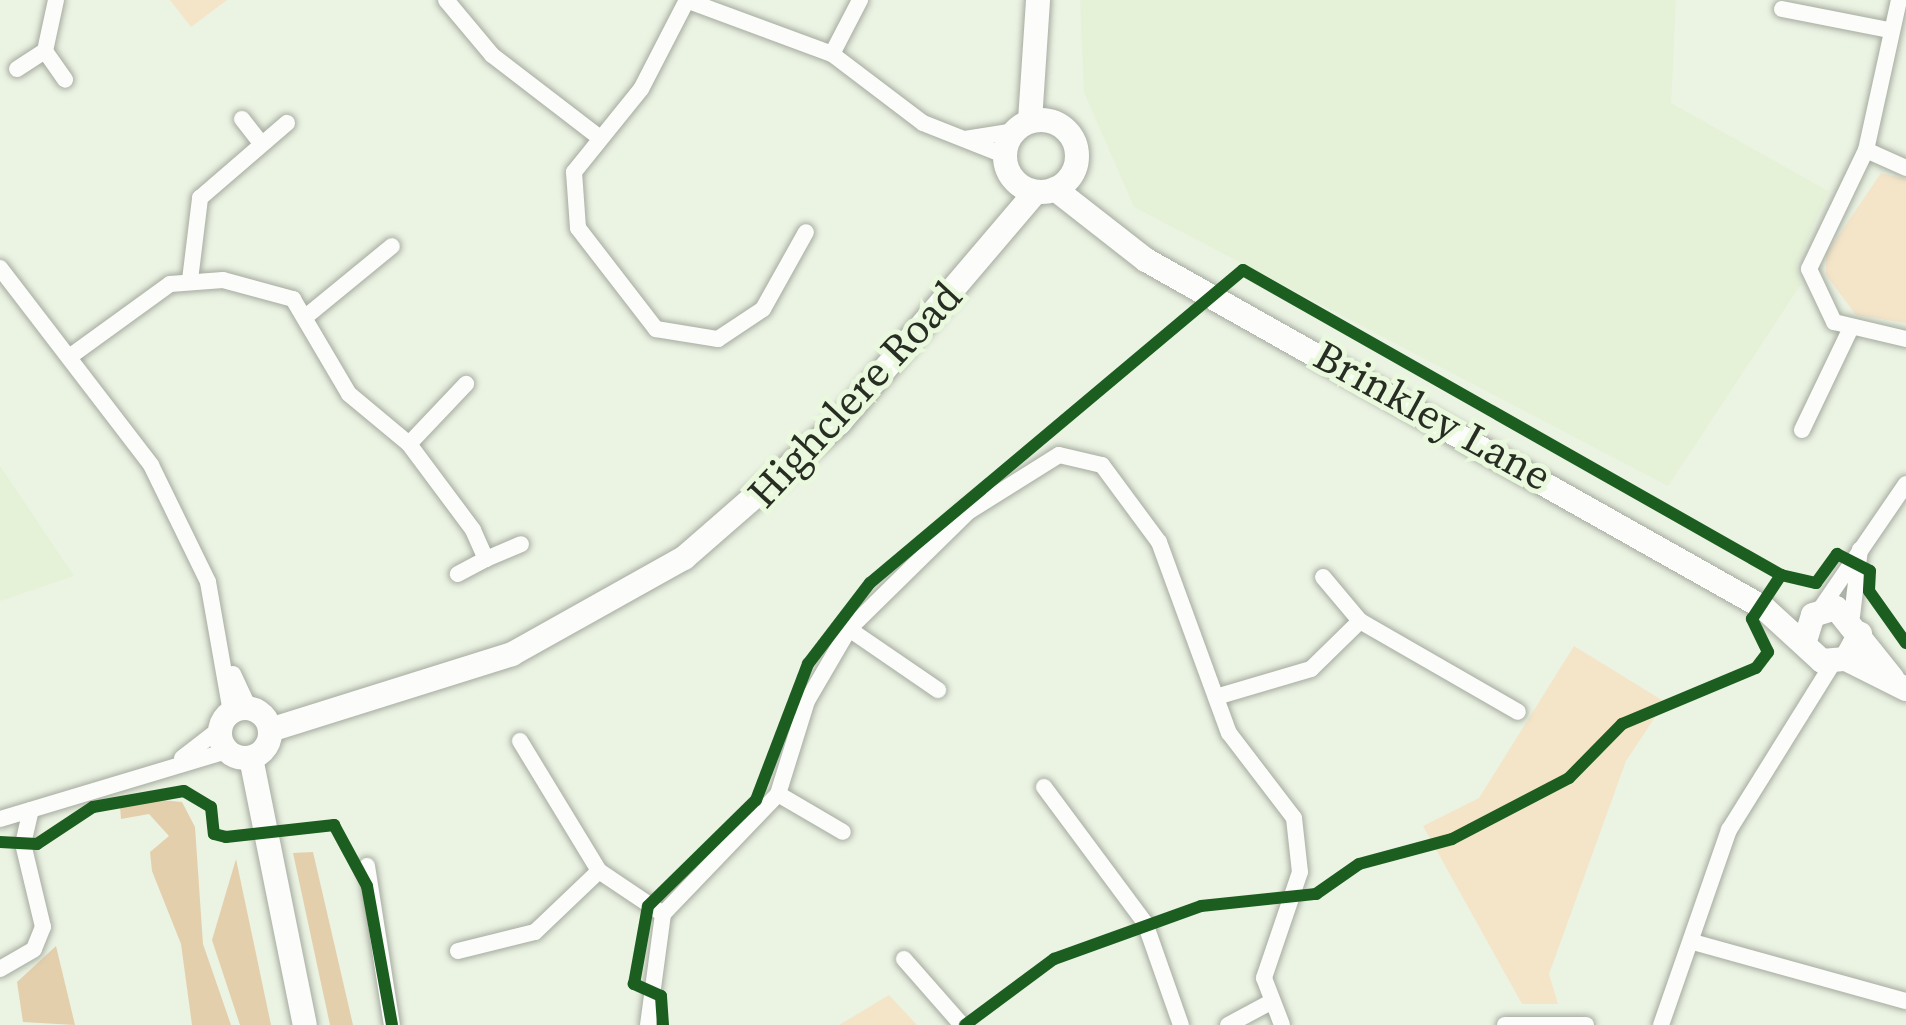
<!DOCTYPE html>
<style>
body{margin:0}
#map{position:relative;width:1906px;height:1025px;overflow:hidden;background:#ebf3e3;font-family:"Source Serif 4",serif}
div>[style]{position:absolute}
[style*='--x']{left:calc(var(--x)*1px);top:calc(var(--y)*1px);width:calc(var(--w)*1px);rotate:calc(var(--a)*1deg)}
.built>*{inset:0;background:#e5f2d8}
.green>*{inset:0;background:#f4e5c9}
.forest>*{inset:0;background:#e4cfac}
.roads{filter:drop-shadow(0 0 3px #a5ab9f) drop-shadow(0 0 3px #a5ab9f)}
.street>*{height:16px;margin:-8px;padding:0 8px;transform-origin:8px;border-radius:8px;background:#fcfdfb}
.secondary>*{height:24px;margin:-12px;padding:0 12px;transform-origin:12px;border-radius:12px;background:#fcfdfb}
.secondary>.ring{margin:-12px;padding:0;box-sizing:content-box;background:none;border:24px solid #fcfdfb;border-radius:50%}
.cycleway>*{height:12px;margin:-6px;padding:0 6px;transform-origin:6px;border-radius:6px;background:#1b5e20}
span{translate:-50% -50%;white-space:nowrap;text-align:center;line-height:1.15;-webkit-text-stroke:10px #eaf9dd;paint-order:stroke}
.street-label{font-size:42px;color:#282d23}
</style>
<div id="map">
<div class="built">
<div style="clip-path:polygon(1080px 0,1676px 0,1671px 103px,1828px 191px,1796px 266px,1801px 284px,1668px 486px,1134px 207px,1084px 92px)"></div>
<div style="clip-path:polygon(0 466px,74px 576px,0 601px)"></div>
</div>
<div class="green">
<div style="clip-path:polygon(170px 0,227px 0,191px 27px)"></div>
<div style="clip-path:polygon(1881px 173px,1906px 179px,1906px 323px,1856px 315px,1826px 275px,1826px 254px)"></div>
<div style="clip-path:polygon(1574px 646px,1665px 702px,1626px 761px,1549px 974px,1558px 1004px,1522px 1004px,1423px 826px,1479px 798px)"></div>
<div style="clip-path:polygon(889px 995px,917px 1025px,839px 1025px)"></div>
</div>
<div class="forest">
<div style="clip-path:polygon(161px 800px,182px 802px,195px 827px,203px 944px,231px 1025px,192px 1025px,181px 944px,152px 871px,150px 852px,169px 836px,149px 814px,121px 819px,120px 806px)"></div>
<div style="clip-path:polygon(313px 852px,353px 1025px,330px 1025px,293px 853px)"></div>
<div style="clip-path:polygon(236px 859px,271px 1025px,240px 1025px,212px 940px)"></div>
<div style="clip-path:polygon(56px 946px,75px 1025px,23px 1022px,17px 982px)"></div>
</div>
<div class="roads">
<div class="street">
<div style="--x:446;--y:0;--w:72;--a:50.1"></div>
<div style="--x:492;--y:55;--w:136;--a:37.5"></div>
<div style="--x:686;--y:0;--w:156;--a:20.3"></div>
<div style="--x:832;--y:54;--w:114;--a:37.2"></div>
<div style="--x:923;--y:123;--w:87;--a:21.6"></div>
<div style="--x:687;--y:0;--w:100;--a:117.3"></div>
<div style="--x:641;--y:89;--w:107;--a:128.9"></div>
<div style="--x:574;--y:172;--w:56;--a:85.9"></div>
<div style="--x:578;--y:228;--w:128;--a:52.3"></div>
<div style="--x:656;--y:329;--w:63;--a:9.2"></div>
<div style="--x:718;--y:339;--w:54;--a:-33.7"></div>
<div style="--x:763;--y:309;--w:88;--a:-60.8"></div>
<div style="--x:1899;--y:0;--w:154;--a:102.4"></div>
<div style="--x:1866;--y:150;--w:132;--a:115.6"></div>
<div style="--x:1809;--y:269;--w:59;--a:64.7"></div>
<div style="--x:1834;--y:322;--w:74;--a:13.3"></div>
<div style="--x:1782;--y:9;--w:109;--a:11.1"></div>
<div style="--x:45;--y:51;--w:35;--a:55"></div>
<div style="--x:832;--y:54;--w:61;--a:-62.6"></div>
<div style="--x:17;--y:69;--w:33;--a:-33"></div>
<div style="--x:45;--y:51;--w:52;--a:-77.8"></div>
<div style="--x:242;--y:119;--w:29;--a:52"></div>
<div style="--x:965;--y:139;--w:51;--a:-9.1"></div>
<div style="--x:1866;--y:150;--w:44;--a:24.2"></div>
<div style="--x:0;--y:268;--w:248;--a:52.5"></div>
<div style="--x:151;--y:465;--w:130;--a:64"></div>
<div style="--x:208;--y:582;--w:133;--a:80"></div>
<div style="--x:190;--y:280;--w:83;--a:-83"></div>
<div style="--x:200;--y:198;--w:115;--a:-40.8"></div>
<div style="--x:309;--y:314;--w:107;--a:-39.3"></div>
<div style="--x:72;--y:355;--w:121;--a:-35.9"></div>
<div style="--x:170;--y:284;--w:53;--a:-4.3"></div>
<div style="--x:223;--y:280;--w:73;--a:15.2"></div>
<div style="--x:293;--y:299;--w:110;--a:59.5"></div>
<div style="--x:349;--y:394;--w:78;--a:39.8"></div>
<div style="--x:409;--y:444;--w:107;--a:53.3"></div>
<div style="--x:473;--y:530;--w:32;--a:66"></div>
<div style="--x:486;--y:559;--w:32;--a:152"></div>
<div style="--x:1802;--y:430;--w:111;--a:-64.4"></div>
<div style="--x:409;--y:444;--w:83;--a:-46.5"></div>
<div style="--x:486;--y:559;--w:38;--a:-23"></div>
<div style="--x:1323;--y:577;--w:57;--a:49.9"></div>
<div style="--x:1360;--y:621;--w:182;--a:29.9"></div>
<div style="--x:1821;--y:608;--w:150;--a:-55.6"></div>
<div style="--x:1852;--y:616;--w:67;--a:-83.2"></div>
<div style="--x:849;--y:629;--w:108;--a:34.4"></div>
<div style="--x:233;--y:674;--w:38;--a:65"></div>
<div style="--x:1216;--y:697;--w:99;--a:-16.4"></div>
<div style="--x:1311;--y:669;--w:69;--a:-44.4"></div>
<div style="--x:520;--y:741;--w:152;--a:58.7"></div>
<div style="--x:599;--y:871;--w:77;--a:33.9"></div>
<div style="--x:182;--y:758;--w:49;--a:-37.6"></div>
<div style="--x:1044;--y:787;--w:169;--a:53.4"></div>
<div style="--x:1145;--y:923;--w:108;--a:70.6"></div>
<div style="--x:778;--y:794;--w:75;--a:30.3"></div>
<div style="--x:0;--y:819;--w:237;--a:-16.7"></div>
<div style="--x:367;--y:866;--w:161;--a:81.1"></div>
<div style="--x:1693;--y:942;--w:221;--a:15.5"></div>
<div style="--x:458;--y:951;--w:79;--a:-13.9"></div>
<div style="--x:535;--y:932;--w:88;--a:-43.6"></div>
<div style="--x:904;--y:959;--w:88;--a:48.7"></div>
<div style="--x:0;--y:969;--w:39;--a:-30"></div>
<div style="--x:34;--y:949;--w:24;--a:-68"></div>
<div style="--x:43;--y:927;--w:85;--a:-103.5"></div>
<div style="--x:23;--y:844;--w:35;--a:-77"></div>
<div style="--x:648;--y:1025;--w:112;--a:-82.3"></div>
<div style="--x:663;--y:914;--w:166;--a:-46.2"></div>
<div style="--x:778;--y:794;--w:97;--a:-72.7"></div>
<div style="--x:807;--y:701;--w:83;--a:-59.7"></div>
<div style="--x:849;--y:629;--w:167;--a:-44.5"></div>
<div style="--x:968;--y:512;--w:107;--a:-32.1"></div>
<div style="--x:1059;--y:455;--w:44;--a:13.1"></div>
<div style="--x:1102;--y:465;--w:96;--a:53.5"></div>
<div style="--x:1159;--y:542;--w:203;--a:69.9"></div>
<div style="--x:1229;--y:733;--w:107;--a:52.6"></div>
<div style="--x:1294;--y:818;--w:54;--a:83.7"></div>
<div style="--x:1300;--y:872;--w:112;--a:108.8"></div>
<div style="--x:1264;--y:978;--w:50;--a:69"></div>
<div style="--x:1228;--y:1025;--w:47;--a:-28.2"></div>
<div style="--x:1505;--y:1025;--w:81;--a:0"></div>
<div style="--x:1661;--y:1025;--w:207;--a:-70.8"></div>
<div style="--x:1729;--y:830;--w:197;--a:-58.1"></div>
</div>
<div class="secondary">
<div class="ring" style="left:1005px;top:120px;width:48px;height:48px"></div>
<div style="--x:1030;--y:121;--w:121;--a:-86.2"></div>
<div style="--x:1055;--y:189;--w:115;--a:38"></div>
<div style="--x:1146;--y:260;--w:709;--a:29.38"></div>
<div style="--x:1764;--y:608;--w:79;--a:42.4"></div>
<div style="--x:1822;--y:661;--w:24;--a:-5"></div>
<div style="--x:1846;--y:659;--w:29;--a:-61"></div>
<div style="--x:1805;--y:641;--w:27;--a:-73"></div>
<div style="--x:1813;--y:615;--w:24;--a:-17"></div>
<div style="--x:1836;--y:608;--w:90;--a:51.3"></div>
<div style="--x:1846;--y:659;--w:67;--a:26.6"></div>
<div class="ring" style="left:220px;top:708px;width:26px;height:26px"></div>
<div style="--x:270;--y:730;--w:254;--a:-17.4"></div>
<div style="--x:512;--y:654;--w:197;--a:-29.2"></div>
<div style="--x:684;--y:558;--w:206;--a:-41.1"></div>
<div style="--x:839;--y:423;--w:301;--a:-49.6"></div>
<div style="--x:251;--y:758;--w:272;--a:78.6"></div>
</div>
</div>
<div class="cycleway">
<div style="--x:0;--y:842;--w:37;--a:3"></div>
<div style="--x:37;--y:844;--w:67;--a:-33.5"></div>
<div style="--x:93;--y:807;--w:92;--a:-10"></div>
<div style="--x:184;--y:791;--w:31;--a:31"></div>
<div style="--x:211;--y:807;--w:27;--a:84"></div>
<div style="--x:214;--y:834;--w:12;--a:14"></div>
<div style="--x:226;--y:837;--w:109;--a:-6.3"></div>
<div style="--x:334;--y:825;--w:69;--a:61.6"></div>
<div style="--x:367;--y:886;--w:141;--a:79.8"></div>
<div style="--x:663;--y:1025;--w:29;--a:-94"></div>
<div style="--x:661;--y:996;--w:30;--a:-156"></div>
<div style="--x:634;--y:984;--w:79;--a:-79.8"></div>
<div style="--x:648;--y:906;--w:151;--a:-44.5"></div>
<div style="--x:756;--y:800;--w:146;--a:-69.1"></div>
<div style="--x:808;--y:664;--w:102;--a:-52.6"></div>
<div style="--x:870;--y:583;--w:487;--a:-40"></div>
<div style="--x:1243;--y:270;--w:618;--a:29.55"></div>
<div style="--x:1781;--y:575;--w:36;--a:13"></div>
<div style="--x:1816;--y:583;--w:36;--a:-54"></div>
<div style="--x:1837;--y:554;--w:37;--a:27"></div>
<div style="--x:1870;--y:571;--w:20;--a:93"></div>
<div style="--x:1869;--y:591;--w:64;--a:54.6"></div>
<div style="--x:965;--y:1025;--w:111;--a:-36.6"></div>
<div style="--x:1054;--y:959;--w:156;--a:-19.8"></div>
<div style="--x:1201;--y:906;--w:116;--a:-6"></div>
<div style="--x:1316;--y:894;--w:52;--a:-34.9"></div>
<div style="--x:1359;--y:864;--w:96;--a:-15"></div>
<div style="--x:1452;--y:839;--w:132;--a:-27.5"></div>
<div style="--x:1569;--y:778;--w:76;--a:-45.5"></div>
<div style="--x:1622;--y:724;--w:145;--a:-22.7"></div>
<div style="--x:1756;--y:668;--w:20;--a:-53"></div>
<div style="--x:1768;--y:652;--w:37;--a:-116"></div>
<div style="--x:1752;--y:619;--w:53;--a:-56.6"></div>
</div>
<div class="street-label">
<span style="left:854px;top:394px;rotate:-47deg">Highclere Road</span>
<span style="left:1433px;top:415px;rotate:29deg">Brinkley Lane</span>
</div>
</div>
